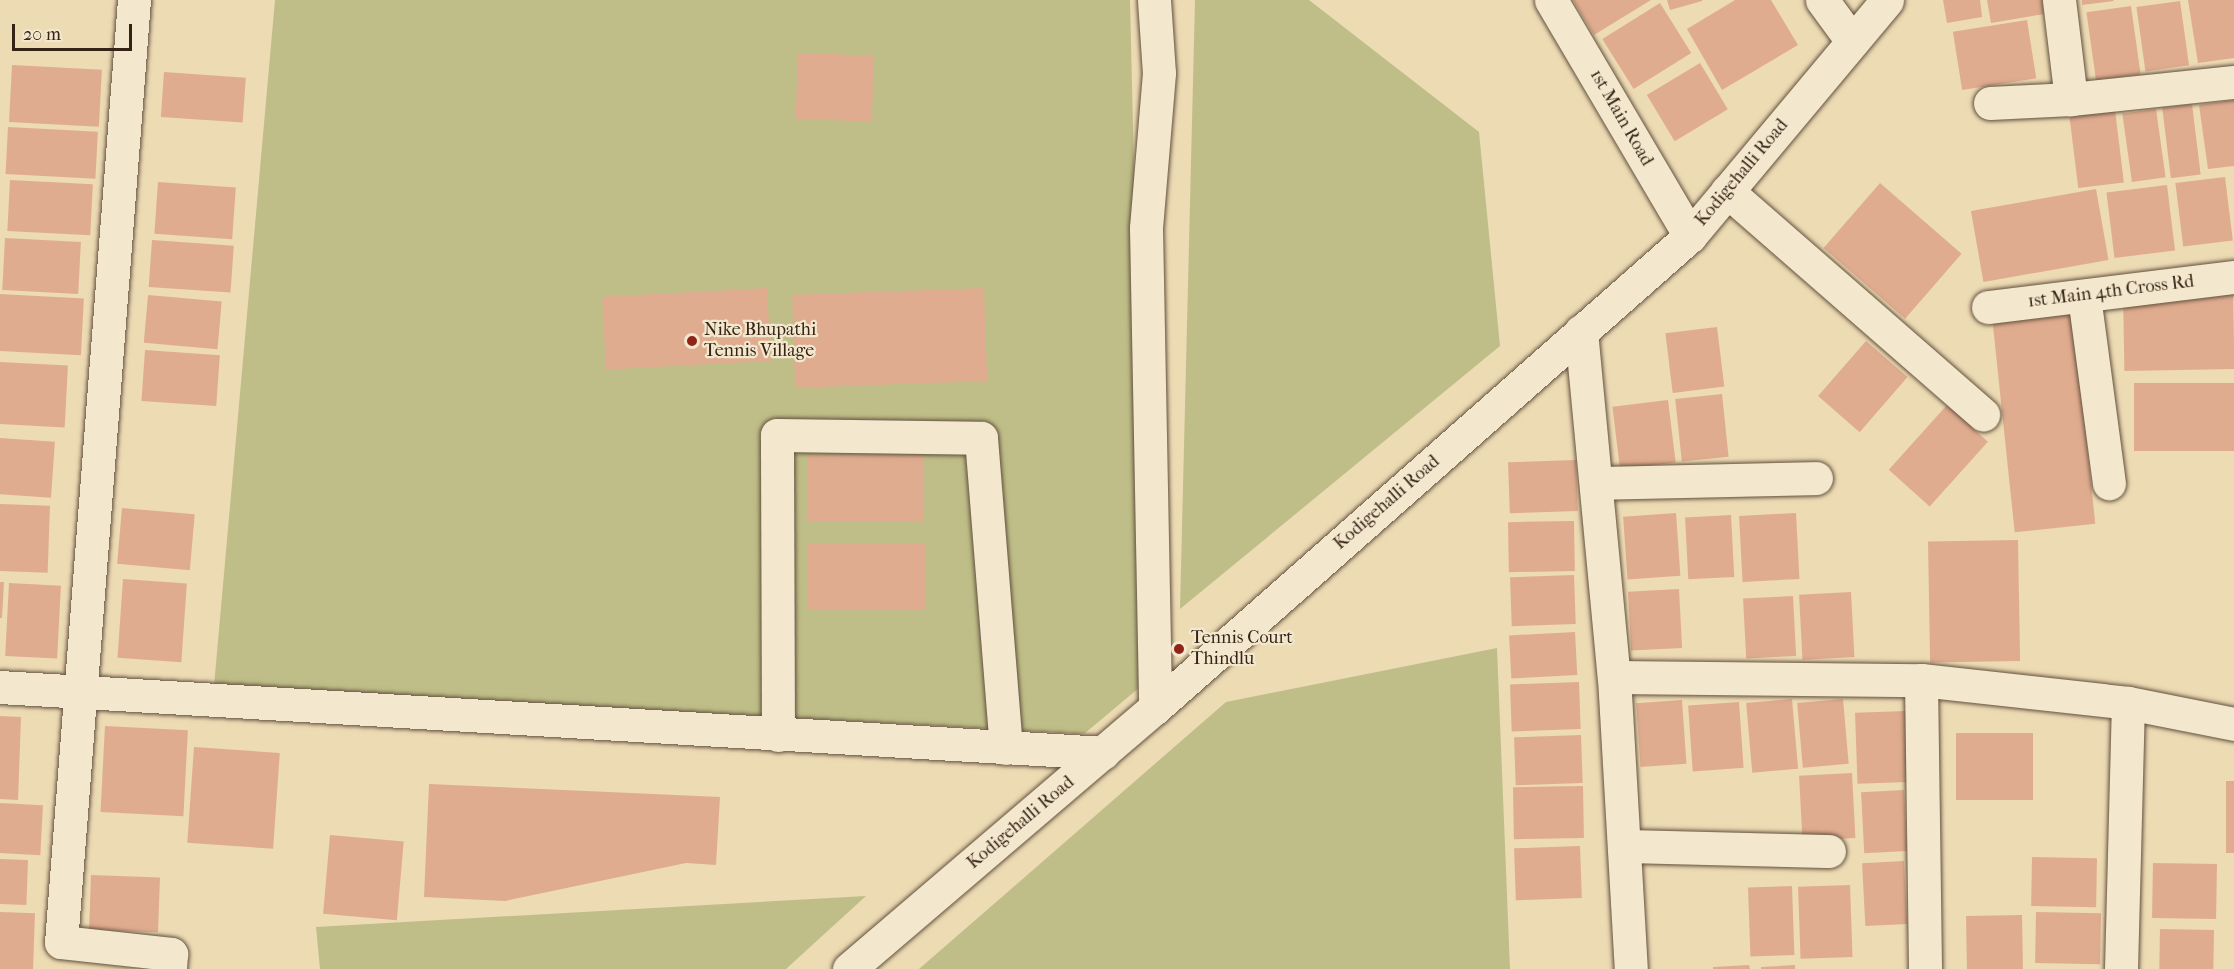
<!DOCTYPE html>
<style>
body{margin:0}
#map{position:relative;width:2234px;height:969px;overflow:hidden;background:#eddbb4;font-family:"IM FELL French Canon",serif}
div>[style]{position:absolute}
[style*='--x']{left:calc(var(--x)*1px);top:calc(var(--y)*1px);width:calc(var(--w)*1px);rotate:calc(var(--a)*1deg)}
.green>*{inset:0;background:#bfbe88}
.building>*{inset:0;background:#e0ac8f;transform-origin:0 0}
.roads{filter:drop-shadow(0 0 2px #63513e) drop-shadow(0 0 2px #63513e)}
.minor>*{height:33px;margin:-16.5px;padding:0 16.5px;transform-origin:16.5px;border-radius:16.5px;background:#f3e8ce}
.secondary>*{height:33px;margin:-16.5px;padding:0 16.5px;transform-origin:16.5px;border-radius:16.5px;background:#f3e8ce}
.dots>*{width:16px;height:16px;translate:-50% -50%;box-sizing:border-box;border:3px solid #f3e8ce;border-radius:50%}
span{translate:-50% -50%;white-space:nowrap;text-align:center;line-height:1.15;-webkit-text-stroke:4.5px #f3e8ce;paint-order:stroke}
.street-label{font-size:18px;color:#352316}
.poi-label{font-size:18px;color:#352316}
.left{translate:0 -50%;text-align:left}
.scale{position:absolute;left:12px;top:24px;width:120px;height:27px;box-sizing:border-box;border:3px solid #352316;border-top:0;padding-left:8px;font-size:18px;line-height:21px;white-space:nowrap;color:#352316;-webkit-text-stroke:4px #f3e8ce;paint-order:stroke}
</style>
<div id="map">
<div class="green">
<div style="clip-path:polygon(275px 0,1130px 0,1146px 682px,1084px 734px,214px 686px)"></div>
<div style="clip-path:polygon(1195px 0,1309px 0,1479px 132px,1500px 346px,1180px 609px)"></div>
<div style="clip-path:polygon(1497px 648px,1510px 969px,919px 969px,1226px 702px)"></div>
<div style="clip-path:polygon(866px 896px,786px 969px,320px 969px,316px 927px)"></div>
</div>
<div class="building">
<div style="clip-path:polygon(1573px 0,1651px 0,1594px 35px)"></div>
<div style="clip-path:polygon(1667px 0,1702px 0,1702px 1px,1670px 10px)"></div>
<div style="clip-path:polygon(1735px 0,1771px 0,1798px 45px,1722px 90px,1687px 29px)"></div>
<div style="clip-path:polygon(1943px 0,1980px 0,1982px 17px,1947px 23px)"></div>
<div style="clip-path:polygon(1987px 0,2042px 0,2044px 14px,1991px 23px)"></div>
<div style="clip-path:polygon(2082px 0,2113px 0,2114px 1px,2082px 5px)"></div>
<div style="clip-path:polygon(2188px 0,2234px 0,2234px 58px,2198px 63px)"></div>
<div style="left:2180px;top:1px;width:65px;height:44px;rotate:82deg"></div>
<div style="left:1660px;top:3px;width:59px;height:68px;rotate:58deg"></div>
<div style="left:2131px;top:6px;width:69px;height:45px;rotate:82deg"></div>
<div style="left:2027px;top:20px;width:59px;height:75px;rotate:81deg"></div>
<div style="left:798px;top:53px;width:76px;height:66px;rotate:2deg"></div>
<div style="left:1700px;top:63px;width:54px;height:62px;rotate:59deg"></div>
<div style="left:12px;top:65px;width:90px;height:57px;rotate:3deg"></div>
<div style="left:164px;top:72px;width:82px;height:45px;rotate:4deg"></div>
<div style="clip-path:polygon(2234px 100px,2234px 166px,2208px 169px,2199px 105px)"></div>
<div style="left:2192px;top:104px;width:71px;height:30px;rotate:83deg"></div>
<div style="left:2156px;top:109px;width:69px;height:34px;rotate:82deg"></div>
<div style="left:2115px;top:110px;width:73px;height:46px;rotate:83deg"></div>
<div style="left:8px;top:127px;width:90px;height:47px;rotate:3deg"></div>
<div style="left:2225px;top:177px;width:64px;height:50px;rotate:83deg"></div>
<div style="left:10px;top:180px;width:83px;height:51px;rotate:3deg"></div>
<div style="left:158px;top:182px;width:78px;height:52px;rotate:4deg"></div>
<div style="left:1880px;top:183px;width:108px;height:86px;rotate:41deg"></div>
<div style="left:2167px;top:185px;width:66px;height:61px;rotate:83deg"></div>
<div style="left:2096px;top:189px;width:72px;height:127px;rotate:80deg"></div>
<div style="left:5px;top:238px;width:76px;height:52px;rotate:3deg"></div>
<div style="left:152px;top:240px;width:82px;height:47px;rotate:4deg"></div>
<div style="left:767px;top:288px;width:73px;height:165px;rotate:87deg"></div>
<div style="left:984px;top:288px;width:93px;height:192px;rotate:88deg"></div>
<div style="left:2233px;top:290px;width:79px;height:110px;rotate:89deg"></div>
<div style="left:0;top:294px;width:84px;height:57px;rotate:3deg"></div>
<div style="left:148px;top:295px;width:74px;height:48px;rotate:5deg"></div>
<div style="left:2073px;top:312px;width:213px;height:81px;rotate:84deg"></div>
<div style="left:1717px;top:327px;width:60px;height:52px;rotate:83deg"></div>
<div style="left:1866px;top:341px;width:55px;height:73px;rotate:41deg"></div>
<div style="left:145px;top:350px;width:75px;height:51px;rotate:4deg"></div>
<div style="left:0;top:362px;width:68px;height:62px;rotate:3deg"></div>
<div style="left:2234px;top:383px;width:68px;height:100px;rotate:90deg"></div>
<div style="left:1722px;top:394px;width:63px;height:47px;rotate:84deg"></div>
<div style="left:1668px;top:400px;width:63px;height:56px;rotate:83deg"></div>
<div style="left:1947px;top:405px;width:55px;height:87px;rotate:42deg"></div>
<div style="left:0;top:438px;width:55px;height:56px;rotate:4deg"></div>
<div style="left:807px;top:455px;width:117px;height:66px"></div>
<div style="left:1576px;top:460px;width:51px;height:68px;rotate:88deg"></div>
<div style="left:0;top:504px;width:50px;height:67px;rotate:2deg"></div>
<div style="left:122px;top:508px;width:73px;height:56px;rotate:5deg"></div>
<div style="left:1676px;top:513px;width:63px;height:53px;rotate:86deg"></div>
<div style="left:1796px;top:513px;width:66px;height:57px;rotate:87deg"></div>
<div style="left:1731px;top:515px;width:62px;height:46px;rotate:87deg"></div>
<div style="left:1574px;top:521px;width:50px;height:66px;rotate:89deg"></div>
<div style="left:2018px;top:540px;width:121px;height:90px;rotate:89deg"></div>
<div style="left:808px;top:543px;width:117px;height:67px"></div>
<div style="left:1574px;top:575px;width:49px;height:64px;rotate:88deg"></div>
<div style="left:123px;top:579px;width:64px;height:79px;rotate:4deg"></div>
<div style="clip-path:polygon(0 582px,4px 582px,2px 618px,0 618px)"></div>
<div style="left:9px;top:583px;width:52px;height:73px;rotate:3deg"></div>
<div style="left:1679px;top:589px;width:59px;height:51px;rotate:87deg"></div>
<div style="left:1851px;top:592px;width:65px;height:52px;rotate:87deg"></div>
<div style="left:1793px;top:596px;width:60px;height:50px;rotate:87deg"></div>
<div style="left:1575px;top:632px;width:43px;height:66px;rotate:87deg"></div>
<div style="left:1579px;top:682px;width:47px;height:69px;rotate:88deg"></div>
<div style="left:1792px;top:699px;width:70px;height:46px;rotate:85deg"></div>
<div style="left:1843px;top:699px;width:65px;height:46px;rotate:85deg"></div>
<div style="left:1682px;top:700px;width:64px;height:46px;rotate:86deg"></div>
<div style="left:1739px;top:702px;width:66px;height:51px;rotate:86deg"></div>
<div style="left:1906px;top:711px;width:71px;height:51px;rotate:88deg"></div>
<div style="clip-path:polygon(0 716px,21px 717px,18px 800px,0 799px)"></div>
<div style="left:105px;top:726px;width:83px;height:86px;rotate:3deg"></div>
<div style="left:1956px;top:733px;width:77px;height:67px"></div>
<div style="left:1581px;top:735px;width:48px;height:67px;rotate:88deg"></div>
<div style="left:194px;top:747px;width:86px;height:96px;rotate:4deg"></div>
<div style="left:1852px;top:773px;width:65px;height:53px;rotate:87deg"></div>
<div style="left:2226px;top:781px;width:8px;height:72px"></div>
<div style="clip-path:polygon(429px 784px,720px 797px,716px 865px,686px 863px,505px 901px,424px 897px)"></div>
<div style="left:1583px;top:786px;width:52px;height:70px;rotate:89deg"></div>
<div style="left:1904px;top:790px;width:61px;height:43px;rotate:87deg"></div>
<div style="left:0;top:803px;width:43px;height:50px;rotate:3deg"></div>
<div style="left:330px;top:835px;width:74px;height:79px;rotate:5deg"></div>
<div style="left:1580px;top:846px;width:52px;height:66px;rotate:88deg"></div>
<div style="left:2032px;top:857px;width:65px;height:49px;rotate:1deg"></div>
<div style="left:0;top:859px;width:28px;height:45px;rotate:2deg"></div>
<div style="left:1904px;top:861px;width:63px;height:42px;rotate:87deg"></div>
<div style="left:2153px;top:863px;width:64px;height:55px;rotate:1deg"></div>
<div style="left:91px;top:875px;width:69px;height:55px;rotate:2deg"></div>
<div style="left:1850px;top:885px;width:72px;height:52px;rotate:88deg"></div>
<div style="left:1792px;top:886px;width:69px;height:44px;rotate:88deg"></div>
<div style="left:0;top:912px;width:35px;height:57px;rotate:2deg"></div>
<div style="left:2036px;top:912px;width:65px;height:51px;rotate:1deg"></div>
<div style="left:2022px;top:915px;width:54px;height:56px;rotate:89deg"></div>
<div style="left:2160px;top:929px;width:54px;height:40px;rotate:1deg"></div>
<div style="clip-path:polygon(1749px 965px,1750px 969px,1713px 969px,1713px 967px)"></div>
<div style="clip-path:polygon(1795px 965px,1795px 969px,1761px 969px,1761px 967px)"></div>
</div>
<div class="roads">
<div class="minor">
<div style="--x:134;--y:0;--w:945;--a:94.43"></div>
<div style="--x:61;--y:942;--w:111;--a:6.2"></div>
<div style="--x:171;--y:954;--w:15;--a:94"></div>
<div style="--x:1154;--y:0;--w:73;--a:86.1"></div>
<div style="--x:1159;--y:73;--w:156;--a:94.8"></div>
<div style="--x:1146;--y:228;--w:480;--a:88.9"></div>
<div style="--x:1551;--y:0;--w:274;--a:59.5"></div>
<div style="--x:1822;--y:0;--w:51;--a:53.8"></div>
<div style="--x:2059;--y:0;--w:100;--a:83.1"></div>
<div style="--x:1990;--y:103;--w:81;--a:-2.8"></div>
<div style="--x:2071;--y:99;--w:164;--a:-6"></div>
<div style="--x:1727;--y:191;--w:340;--a:41.1"></div>
<div style="--x:2084;--y:296;--w:189;--a:82.4"></div>
<div style="--x:1988;--y:307;--w:248;--a:-7"></div>
<div style="--x:1581;--y:331;--w:348;--a:84.6"></div>
<div style="--x:1614;--y:677;--w:292;--a:86.7"></div>
<div style="--x:1596;--y:483;--w:220;--a:-1.3"></div>
<div style="--x:1614;--y:677;--w:307;--a:0.6"></div>
<div style="--x:1921;--y:680;--w:208;--a:6.3"></div>
<div style="--x:2128;--y:703;--w:108;--a:11.2"></div>
<div style="--x:1921;--y:680;--w:289;--a:89.2"></div>
<div style="--x:0;--y:687;--w:1105;--a:3.42"></div>
<div style="--x:778;--y:735;--w:300;--a:-90.2"></div>
<div style="--x:777;--y:435;--w:204;--a:0.8"></div>
<div style="--x:981;--y:438;--w:311;--a:85.4"></div>
<div style="--x:1624;--y:846;--w:205;--a:1.4"></div>
<div style="--x:2121;--y:969;--w:266;--a:-88.5"></div>
</div>
<div class="secondary">
<div style="--x:849;--y:969;--w:402;--a:-40.5"></div>
<div style="--x:1155;--y:708;--w:713;--a:-41.42"></div>
<div style="--x:1690;--y:236;--w:307;--a:-50.1"></div>
</div>
</div>
<div class="dots">
<div style="left:692px;top:341px;background:#8f2418"></div>
<div style="left:1179px;top:649px;background:#8f2418"></div>
</div>
<div class="street-label">
<span style="left:1621px;top:118px;rotate:60deg">1st Main Road</span>
<span style="left:1742px;top:173px;rotate:-50deg">Kodigehalli Road</span>
<span style="left:2111px;top:292px;rotate:-7deg">1st Main 4th Cross Rd</span>
<span style="left:1387px;top:503px;rotate:-41deg">Kodigehalli Road</span>
<span style="left:1021px;top:823px;rotate:-40deg">Kodigehalli Road</span>
</div>
<div class="poi-label">
<span class="left" style="left:704px;top:341px">Nike Bhupathi<br>Tennis Village</span>
<span class="left" style="left:1191px;top:649px">Tennis Court<br>Thindlu</span>
</div>
<div class="scale">20 m</div>
</div>
